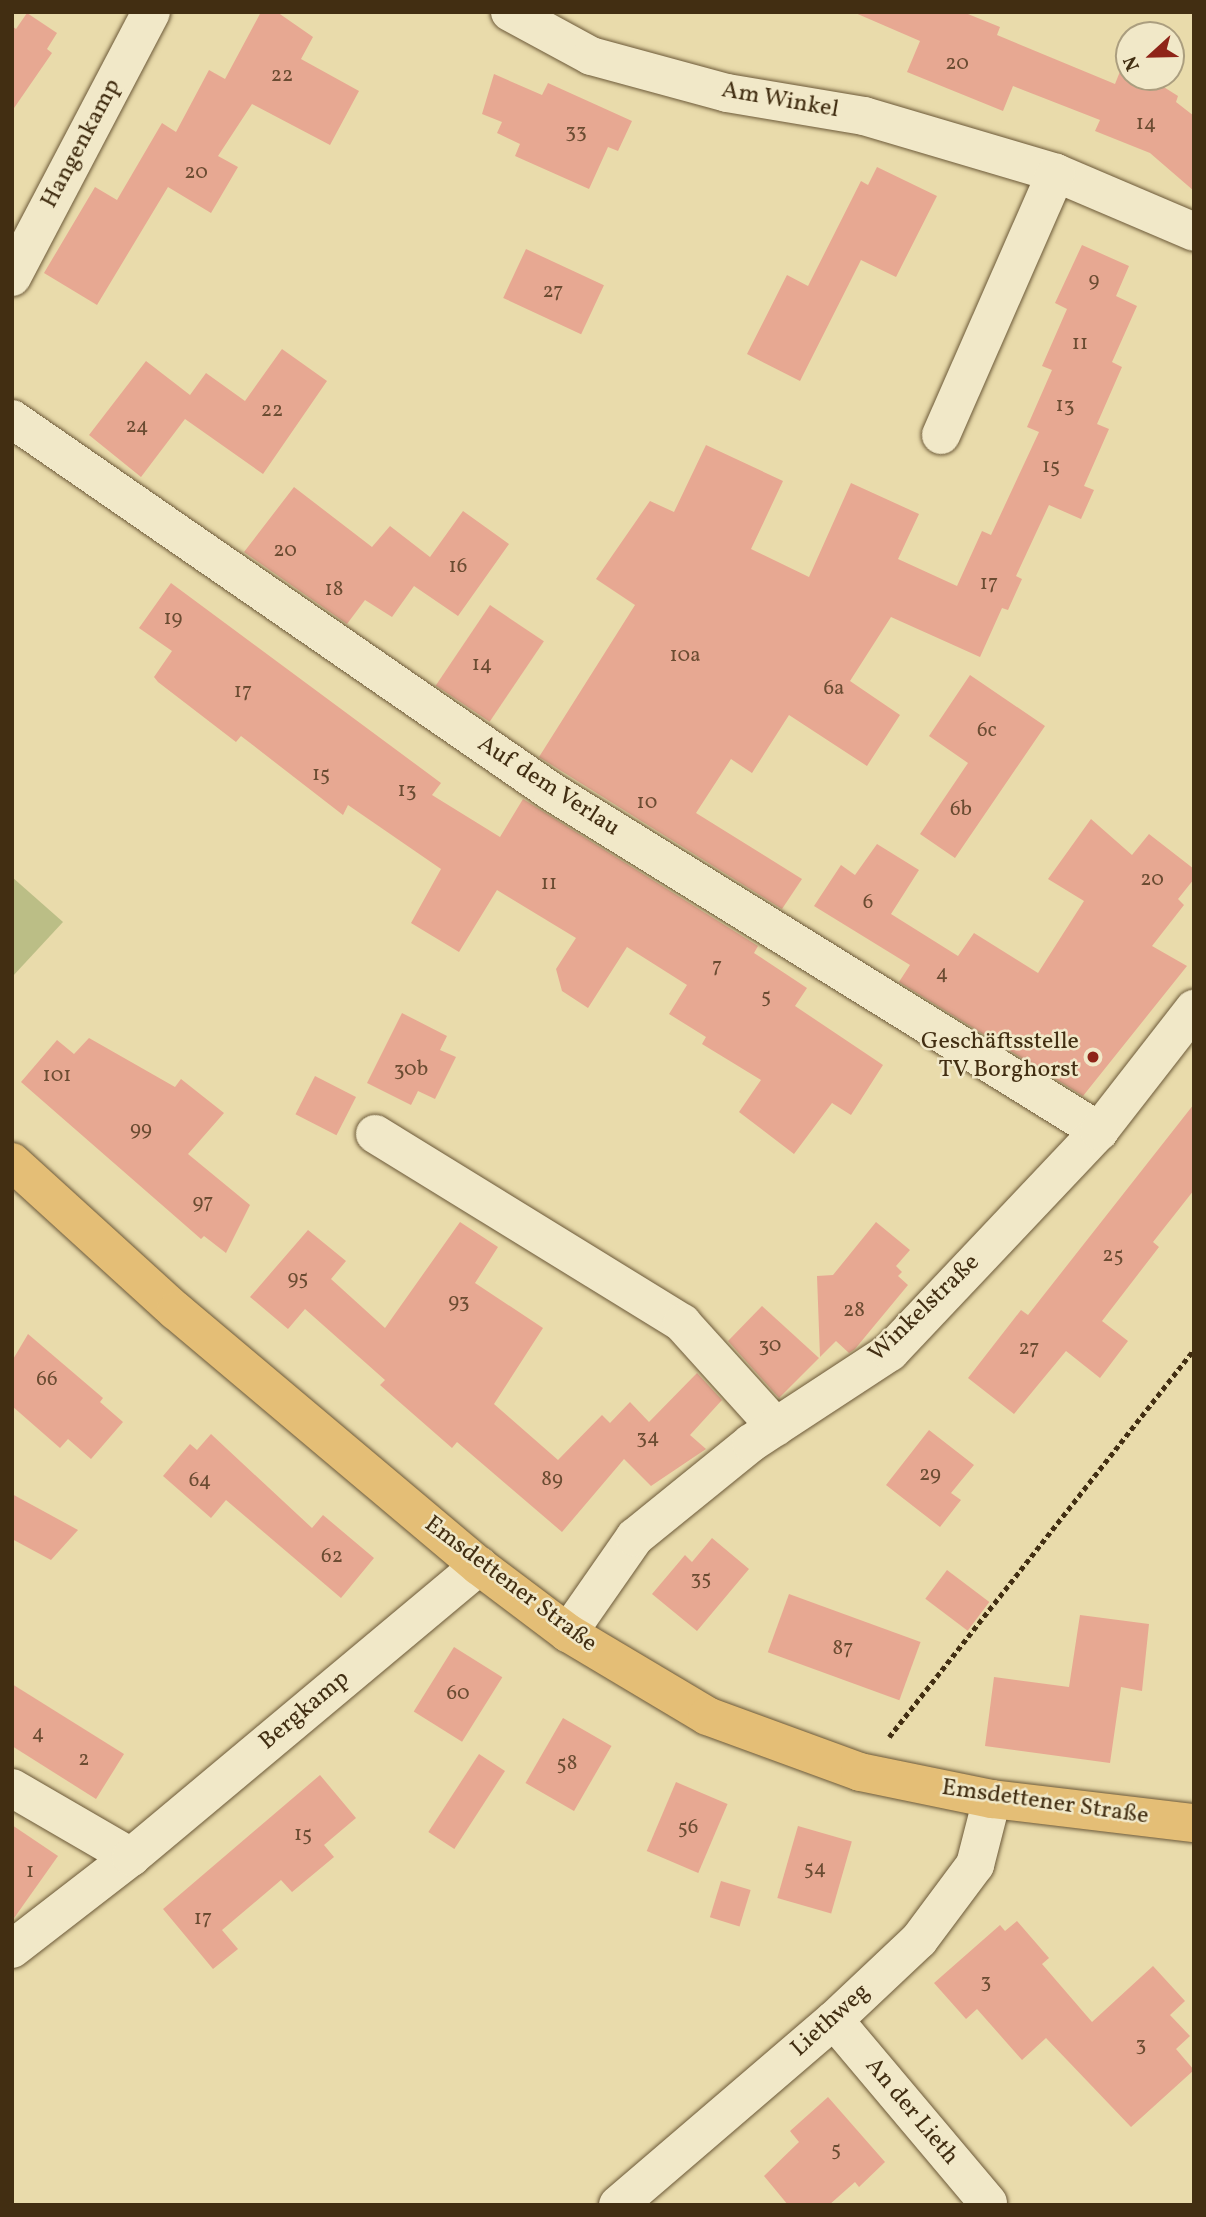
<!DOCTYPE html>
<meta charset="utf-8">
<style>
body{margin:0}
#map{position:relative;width:1206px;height:2217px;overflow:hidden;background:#e9dbab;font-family:Vollkorn,serif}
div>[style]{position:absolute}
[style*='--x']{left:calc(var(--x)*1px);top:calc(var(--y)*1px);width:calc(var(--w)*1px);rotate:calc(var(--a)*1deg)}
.green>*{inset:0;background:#bbbe86}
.building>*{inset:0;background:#e7a892;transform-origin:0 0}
.path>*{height:4.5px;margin-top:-2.25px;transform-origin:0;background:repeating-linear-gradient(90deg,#422e12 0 5px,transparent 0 8.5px)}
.roads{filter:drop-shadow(0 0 2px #6c5938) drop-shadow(0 0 2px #6c5938)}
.minor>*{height:38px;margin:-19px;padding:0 19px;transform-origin:19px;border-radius:19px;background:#f1e8c8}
.major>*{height:38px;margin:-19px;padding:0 19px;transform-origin:19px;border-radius:19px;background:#e4be76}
.dots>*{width:19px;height:19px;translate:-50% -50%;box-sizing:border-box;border:4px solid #f1e8c8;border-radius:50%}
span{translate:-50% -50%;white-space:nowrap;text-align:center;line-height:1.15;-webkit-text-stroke:5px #f1e8c8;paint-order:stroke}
.number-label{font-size:21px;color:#6b4c32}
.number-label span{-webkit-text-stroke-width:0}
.street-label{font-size:24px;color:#422e12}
.poi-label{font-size:24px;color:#422e12}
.right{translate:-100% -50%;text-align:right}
.frame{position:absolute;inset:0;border:14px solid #422e12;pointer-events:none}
.north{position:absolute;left:1115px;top:21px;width:70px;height:70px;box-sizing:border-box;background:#f1e8c8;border:2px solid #ab9e7f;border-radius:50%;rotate:248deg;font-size:19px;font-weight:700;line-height:28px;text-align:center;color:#422e12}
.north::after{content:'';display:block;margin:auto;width:24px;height:32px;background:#8f2418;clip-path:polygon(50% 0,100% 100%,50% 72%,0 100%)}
</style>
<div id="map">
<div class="green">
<div style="clip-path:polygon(12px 877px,63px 922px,12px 977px)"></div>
</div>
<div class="building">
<div style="clip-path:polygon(261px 12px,277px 12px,313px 37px,301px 59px,359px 91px,330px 145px,252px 104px,218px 156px,238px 167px,211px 213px,168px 187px,97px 305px,44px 273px,95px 187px,117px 200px,162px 123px,176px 132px,209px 70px,225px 79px)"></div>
<div style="clip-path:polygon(853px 12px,963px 12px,1000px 27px,997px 35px,1115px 84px,1121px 69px,1129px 77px,1159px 84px,1178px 96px,1176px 102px,1194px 116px,1194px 191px,1150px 153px,1095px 131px,1100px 120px,1013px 86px,1003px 111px,907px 72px,920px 41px)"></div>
<div style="clip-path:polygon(27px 13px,57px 33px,47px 49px,52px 53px,12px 111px,12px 26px,16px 29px)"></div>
<div style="clip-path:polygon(494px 74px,542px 95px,548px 83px,632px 121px,618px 151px,608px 147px,589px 189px,515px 156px,520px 144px,497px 133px,502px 122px,482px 114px)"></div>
<div style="clip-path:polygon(877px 167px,937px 196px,896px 277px,861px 260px,800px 381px,747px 354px,787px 275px,808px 286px,861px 181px,868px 185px)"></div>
<div style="clip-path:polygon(1082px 245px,1129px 266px,1116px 296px,1137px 306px,1112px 362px,1122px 367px,1097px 424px,1109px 429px,1084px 486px,1094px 490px,1081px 519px,1049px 505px,1016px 576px,1022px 579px,1008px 610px,1002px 608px,980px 657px,891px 617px,850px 681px,900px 715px,867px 766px,789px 715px,752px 773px,731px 759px,696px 813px,802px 879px,782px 909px,539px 757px,635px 605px,596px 579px,650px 501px,674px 512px,706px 445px,783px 481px,751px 549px,809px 577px,851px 483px,919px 514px,898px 559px,957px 586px,982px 531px,991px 535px,1039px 432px,1027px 427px,1052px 370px,1042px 366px,1067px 309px,1055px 303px)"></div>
<div style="left:526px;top:249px;width:86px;height:54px;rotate:25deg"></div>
<div style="clip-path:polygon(282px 349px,327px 381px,263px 474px,185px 419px,141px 477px,89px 435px,146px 361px,190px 395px,206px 373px,245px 401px)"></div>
<div style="clip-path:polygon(294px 487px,372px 547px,390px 526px,430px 557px,463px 511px,509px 544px,458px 616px,414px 586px,392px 617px,365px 600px,347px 624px,244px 552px)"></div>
<div style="clip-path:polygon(171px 583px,441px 783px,432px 795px,500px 837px,523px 799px,758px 946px,754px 953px,807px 988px,795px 1006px,883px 1065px,851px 1115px,832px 1103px,794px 1154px,739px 1112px,761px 1080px,702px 1044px,706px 1037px,669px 1014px,687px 985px,627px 947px,588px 1008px,562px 991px,556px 969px,576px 938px,497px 890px,459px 952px,411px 923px,441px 869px,348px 805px,343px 815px,241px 736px,236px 742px,158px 682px,154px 677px,172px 651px,139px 628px)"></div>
<div style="left:490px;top:605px;width:65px;height:97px;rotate:34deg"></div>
<div style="clip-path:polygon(970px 675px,1045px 726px,955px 858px,920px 834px,968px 763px,929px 736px)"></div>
<div style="clip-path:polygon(1091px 819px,1132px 855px,1149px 834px,1194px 869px,1194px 879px,1178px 899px,1184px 905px,1152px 946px,1187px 966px,1083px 1096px,899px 982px,910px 965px,814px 906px,841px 865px,855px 875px,877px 844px,919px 870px,891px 914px,958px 956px,974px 933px,1038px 973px,1084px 901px,1048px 879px)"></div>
<div style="clip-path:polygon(402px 1013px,447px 1036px,440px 1050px,456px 1057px,435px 1099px,418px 1091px,411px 1105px,367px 1083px)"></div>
<div style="clip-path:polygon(89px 1038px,175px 1087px,181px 1079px,224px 1113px,188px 1154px,250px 1205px,226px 1253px,204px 1236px,201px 1239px,21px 1082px,57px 1040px,74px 1054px)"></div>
<div style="left:315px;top:1076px;width:46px;height:43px;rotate:27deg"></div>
<div style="clip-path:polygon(1194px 1104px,1194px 1190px,1153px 1242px,1159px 1247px,1102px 1321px,1128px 1341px,1100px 1378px,1066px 1351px,1014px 1414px,968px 1378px,1021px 1310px,1028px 1315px)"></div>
<div style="clip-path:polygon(460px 1222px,498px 1247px,475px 1283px,543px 1328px,494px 1404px,558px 1460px,602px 1415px,610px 1423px,630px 1402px,649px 1422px,697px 1373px,722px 1400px,690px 1435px,706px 1449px,651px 1486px,624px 1459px,562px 1532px,457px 1442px,452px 1448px,380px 1385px,385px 1380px,305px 1309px,288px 1329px,250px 1297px,308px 1230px,346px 1261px,331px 1279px,385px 1328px)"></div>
<div style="clip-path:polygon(876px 1222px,910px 1250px,896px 1266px,902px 1272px,898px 1276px,908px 1285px,855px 1349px,849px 1353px,836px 1341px,820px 1357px,817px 1276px,833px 1275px)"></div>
<div style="clip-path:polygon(762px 1306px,819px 1358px,779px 1398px,728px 1341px)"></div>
<div style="clip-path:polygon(28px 1334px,103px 1398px,100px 1402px,123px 1422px,91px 1459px,68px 1439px,60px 1448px,12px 1406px,12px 1361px)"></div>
<div style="clip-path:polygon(929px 1430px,974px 1465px,951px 1493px,961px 1500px,940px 1527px,886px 1485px)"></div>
<div style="clip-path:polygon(211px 1434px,312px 1528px,323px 1515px,374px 1558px,341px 1598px,226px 1500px,211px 1518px,163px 1476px,190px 1444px,197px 1450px)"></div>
<div style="clip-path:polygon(12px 1494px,78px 1530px,51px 1560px,12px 1539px)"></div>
<div style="clip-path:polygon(712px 1538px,749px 1569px,697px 1631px,652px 1594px,685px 1555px,692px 1562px)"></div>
<div style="left:947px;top:1570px;width:53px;height:36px;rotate:37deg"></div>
<div style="left:789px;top:1594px;width:140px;height:62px;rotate:20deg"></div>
<div style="clip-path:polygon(1080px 1615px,1149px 1624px,1142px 1691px,1121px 1687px,1110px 1763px,985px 1746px,994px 1677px,1069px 1687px)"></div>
<div style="left:454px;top:1647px;width:57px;height:76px;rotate:32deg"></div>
<div style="clip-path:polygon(12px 1684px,124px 1754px,96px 1799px,12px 1746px)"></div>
<div style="left:563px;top:1718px;width:56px;height:75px;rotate:30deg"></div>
<div style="left:479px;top:1754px;width:31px;height:93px;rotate:33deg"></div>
<div style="clip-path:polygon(320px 1775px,356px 1818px,324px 1845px,334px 1857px,292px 1892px,281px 1880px,222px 1930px,238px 1949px,213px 1969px,163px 1909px)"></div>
<div style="left:676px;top:1782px;width:56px;height:75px;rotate:23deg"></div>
<div style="clip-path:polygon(12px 1825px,58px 1856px,12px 1921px)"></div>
<div style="left:798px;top:1826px;width:56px;height:75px;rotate:16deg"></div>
<div style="left:721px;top:1881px;width:31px;height:38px;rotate:17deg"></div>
<div style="clip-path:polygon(1017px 1921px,1049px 1958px,1042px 1964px,1092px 2022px,1153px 1966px,1185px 2001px,1170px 2015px,1190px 2036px,1176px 2049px,1194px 2070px,1131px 2127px,1046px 2038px,1022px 2060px,977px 2009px,966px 2019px,934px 1983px,1000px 1925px,1005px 1931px)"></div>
<div style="clip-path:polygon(828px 2097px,885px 2162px,859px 2187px,855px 2182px,829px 2205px,788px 2205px,764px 2176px,799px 2142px,790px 2131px)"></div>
</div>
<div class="path">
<div style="--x:889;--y:1737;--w:493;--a:-51.8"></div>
</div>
<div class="roads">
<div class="minor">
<div style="--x:510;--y:12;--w:92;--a:28.5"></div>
<div style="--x:591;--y:56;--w:141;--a:15.2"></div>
<div style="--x:727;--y:93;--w:139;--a:9.5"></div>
<div style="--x:864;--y:116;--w:200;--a:16.5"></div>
<div style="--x:1056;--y:173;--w:150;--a:23.1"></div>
<div style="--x:12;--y:277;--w:299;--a:-62.3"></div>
<div style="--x:12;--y:419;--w:656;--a:34.63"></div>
<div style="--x:552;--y:792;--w:644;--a:31.79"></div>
<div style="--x:941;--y:435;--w:286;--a:-66.3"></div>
<div style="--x:375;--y:1134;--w:361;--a:31.6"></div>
<div style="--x:682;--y:1323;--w:140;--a:47.9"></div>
<div style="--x:568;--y:1633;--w:117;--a:-55.1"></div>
<div style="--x:635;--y:1537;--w:149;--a:-39"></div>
<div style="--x:751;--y:1443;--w:166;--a:-33.2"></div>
<div style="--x:890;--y:1352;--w:304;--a:-46.6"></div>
<div style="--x:1099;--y:1131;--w:155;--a:-52.1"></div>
<div style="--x:12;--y:1788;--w:138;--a:30.1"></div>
<div style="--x:12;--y:1949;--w:150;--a:-37.7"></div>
<div style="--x:131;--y:1857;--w:454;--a:-39.9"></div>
<div style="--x:834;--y:2020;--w:239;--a:49.9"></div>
<div style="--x:618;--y:2205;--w:284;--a:-40.6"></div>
<div style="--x:834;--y:2020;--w:117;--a:-43.3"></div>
<div style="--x:919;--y:1940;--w:94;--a:-53.3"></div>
<div style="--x:975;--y:1865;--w:68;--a:-75.6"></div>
</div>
<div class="major">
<div style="--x:12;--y:1162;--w:222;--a:42.3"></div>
<div style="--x:176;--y:1311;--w:396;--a:40.1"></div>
<div style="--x:479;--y:1566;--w:111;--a:37"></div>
<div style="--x:568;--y:1633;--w:162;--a:30.8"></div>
<div style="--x:707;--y:1716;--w:163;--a:20.1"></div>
<div style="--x:860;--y:1772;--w:135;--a:11.6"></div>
<div style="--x:992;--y:1799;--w:203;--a:6.8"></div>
</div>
</div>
<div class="dots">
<div style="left:1093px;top:1057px;background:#8f2418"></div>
</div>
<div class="number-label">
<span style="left:957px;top:64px">20</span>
<span style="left:282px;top:76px">22</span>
<span style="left:1146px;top:124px">14</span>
<span style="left:576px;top:132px">33</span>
<span style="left:196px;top:173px">20</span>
<span style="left:1094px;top:281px">9</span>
<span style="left:553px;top:292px">27</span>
<span style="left:1080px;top:344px">11</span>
<span style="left:1065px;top:406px">13</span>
<span style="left:272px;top:411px">22</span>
<span style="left:137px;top:427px">24</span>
<span style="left:1051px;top:467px">15</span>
<span style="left:285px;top:551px">20</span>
<span style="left:458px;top:567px">16</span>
<span style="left:989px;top:584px">17</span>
<span style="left:334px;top:590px">18</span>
<span style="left:173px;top:619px">19</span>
<span style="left:685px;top:656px">10a</span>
<span style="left:482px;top:665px">14</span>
<span style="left:834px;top:689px">6a</span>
<span style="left:243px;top:692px">17</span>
<span style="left:987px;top:731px">6c</span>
<span style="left:321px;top:775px">15</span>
<span style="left:407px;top:791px">13</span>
<span style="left:647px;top:803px">10</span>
<span style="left:961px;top:810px">6b</span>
<span style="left:1152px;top:880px">20</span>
<span style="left:549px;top:884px">11</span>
<span style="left:868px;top:903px">6</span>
<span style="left:717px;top:967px">7</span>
<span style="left:942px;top:974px">4</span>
<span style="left:766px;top:997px">5</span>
<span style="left:411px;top:1070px">30b</span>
<span style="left:57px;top:1076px">101</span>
<span style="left:141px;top:1130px">99</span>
<span style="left:203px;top:1203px">97</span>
<span style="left:1113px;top:1256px">25</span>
<span style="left:298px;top:1279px">95</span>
<span style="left:459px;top:1302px">93</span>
<span style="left:854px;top:1311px">28</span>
<span style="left:770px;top:1346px">30</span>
<span style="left:1029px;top:1349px">27</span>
<span style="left:47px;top:1380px">66</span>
<span style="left:648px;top:1438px">34</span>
<span style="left:930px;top:1475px">29</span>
<span style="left:552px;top:1480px">89</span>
<span style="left:200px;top:1481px">64</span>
<span style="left:332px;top:1557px">62</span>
<span style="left:701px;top:1579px">35</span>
<span style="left:843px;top:1649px">87</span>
<span style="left:458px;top:1694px">60</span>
<span style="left:38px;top:1734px">4</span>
<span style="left:84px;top:1760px">2</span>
<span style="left:567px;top:1764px">58</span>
<span style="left:688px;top:1828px">56</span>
<span style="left:303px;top:1835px">15</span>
<span style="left:815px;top:1869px">54</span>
<span style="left:30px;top:1872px">1</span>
<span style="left:203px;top:1919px">17</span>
<span style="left:986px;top:1982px">3</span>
<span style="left:1141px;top:2045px">3</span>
<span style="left:836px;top:2150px">5</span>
</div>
<div class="street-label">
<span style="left:780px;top:101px;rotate:10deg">Am Winkel</span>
<span style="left:82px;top:144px;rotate:-62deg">Hangenkamp</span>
<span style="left:548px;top:787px;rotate:33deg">Auf dem Verlau</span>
<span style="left:925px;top:1309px;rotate:-44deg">Winkelstraße</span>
<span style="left:510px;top:1585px;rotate:37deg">Emsdettener Straße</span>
<span style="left:305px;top:1711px;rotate:-40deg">Bergkamp</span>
<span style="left:1045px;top:1803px;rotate:8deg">Emsdettener Straße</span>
<span style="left:831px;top:2021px;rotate:-42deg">Liethweg</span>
<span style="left:911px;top:2112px;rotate:50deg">An der Lieth</span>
</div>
<div class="poi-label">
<span class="right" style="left:1079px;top:1057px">Geschäftsstelle<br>TV Borghorst</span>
</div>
<div class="frame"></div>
<div class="north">N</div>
</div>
